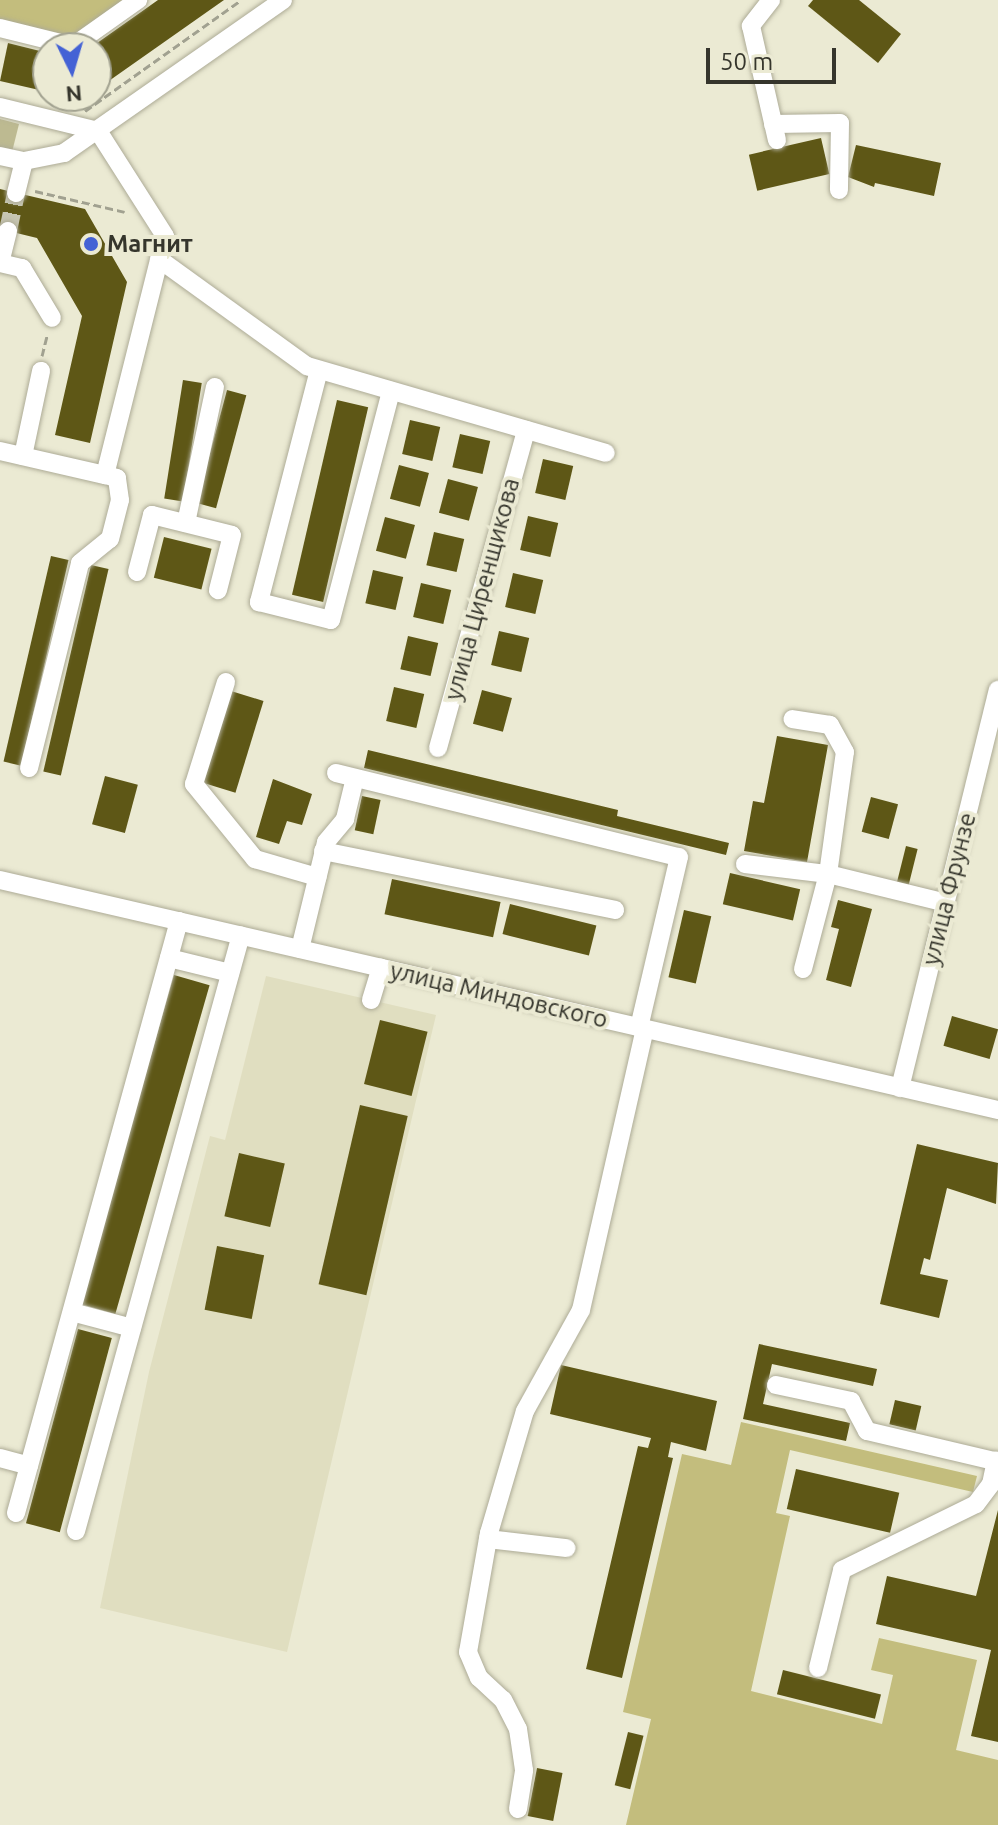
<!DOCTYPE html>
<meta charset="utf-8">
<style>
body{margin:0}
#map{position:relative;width:998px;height:1825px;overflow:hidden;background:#ebead3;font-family:Ubuntu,sans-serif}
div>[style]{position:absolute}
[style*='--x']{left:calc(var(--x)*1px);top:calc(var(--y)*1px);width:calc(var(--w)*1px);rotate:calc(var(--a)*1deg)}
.built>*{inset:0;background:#e0dec0}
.green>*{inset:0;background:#bdba91}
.forest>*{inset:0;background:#c3bd7d}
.building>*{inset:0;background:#5e5716;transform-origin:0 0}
.minor-tunnel>*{height:18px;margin-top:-9px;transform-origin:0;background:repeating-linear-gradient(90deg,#c7c6b2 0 18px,transparent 0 27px)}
.path>*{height:3px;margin-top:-1.5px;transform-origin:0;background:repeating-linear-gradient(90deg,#a1a190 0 8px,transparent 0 12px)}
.roads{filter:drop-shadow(0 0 2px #adab96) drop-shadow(0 0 2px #adab96)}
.minor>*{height:18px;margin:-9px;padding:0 9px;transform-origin:9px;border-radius:9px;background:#fff}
.dots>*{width:22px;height:22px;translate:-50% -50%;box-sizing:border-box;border:4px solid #ebead3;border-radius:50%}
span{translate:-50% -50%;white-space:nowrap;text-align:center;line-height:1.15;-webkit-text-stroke:8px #ebead3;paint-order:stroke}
.poi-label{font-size:24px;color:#35352c;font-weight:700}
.left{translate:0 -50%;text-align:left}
.street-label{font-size:24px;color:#35352c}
.north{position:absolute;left:32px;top:32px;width:80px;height:80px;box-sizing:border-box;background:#ebead3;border:2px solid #a2a290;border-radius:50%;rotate:175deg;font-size:22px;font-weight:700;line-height:32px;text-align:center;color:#35352c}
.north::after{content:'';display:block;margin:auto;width:28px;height:36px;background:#4462d5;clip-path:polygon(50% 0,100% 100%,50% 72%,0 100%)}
.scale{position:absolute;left:706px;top:48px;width:130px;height:36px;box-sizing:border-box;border:4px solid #35352c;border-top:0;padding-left:10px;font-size:24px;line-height:28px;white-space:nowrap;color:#35352c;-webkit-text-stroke:6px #ebead3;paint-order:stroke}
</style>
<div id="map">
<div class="built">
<div style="clip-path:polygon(266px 976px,436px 1015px,287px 1652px,100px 1608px,149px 1372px,210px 1136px,225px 1140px)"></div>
</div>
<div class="green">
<div style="clip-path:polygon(0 119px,19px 124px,12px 152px,0 149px)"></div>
</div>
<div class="forest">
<div style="clip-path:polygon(0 0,125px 0,70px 40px,0 23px)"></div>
<div style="clip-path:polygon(741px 1422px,977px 1476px,973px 1492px,790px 1450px,776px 1513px,790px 1516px,751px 1691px,882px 1724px,893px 1675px,871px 1670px,879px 1638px,977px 1660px,956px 1750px,998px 1760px,998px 1825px,626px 1825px,651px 1719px,623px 1712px,682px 1454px,731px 1465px)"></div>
</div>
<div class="building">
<div style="clip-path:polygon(158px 0,224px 0,96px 90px,96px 48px,90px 48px)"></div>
<div style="clip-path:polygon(813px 0,859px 0,901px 34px,878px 63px,808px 6px)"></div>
<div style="clip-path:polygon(8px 43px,48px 53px,48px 92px,0 81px)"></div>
<div style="left:821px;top:138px;width:37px;height:74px;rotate:77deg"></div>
<div style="clip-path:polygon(856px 145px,941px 163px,934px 196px,875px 183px,874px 187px,848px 177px)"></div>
<div style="clip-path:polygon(0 189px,85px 209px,127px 282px,90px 443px,55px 435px,82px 316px,37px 238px,0 229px)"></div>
<div style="left:183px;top:380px;width:19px;height:120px;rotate:9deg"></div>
<div style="left:227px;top:390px;width:20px;height:117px;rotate:15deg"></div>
<div style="left:337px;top:400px;width:32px;height:200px;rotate:13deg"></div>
<div style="left:410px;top:420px;width:31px;height:35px;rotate:13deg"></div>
<div style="left:460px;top:434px;width:31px;height:34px;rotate:13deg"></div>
<div style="left:543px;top:459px;width:31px;height:35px;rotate:13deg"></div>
<div style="left:399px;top:465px;width:31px;height:35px;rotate:15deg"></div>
<div style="left:448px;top:479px;width:31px;height:35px;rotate:15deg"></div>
<div style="left:528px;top:516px;width:31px;height:35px;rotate:13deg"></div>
<div style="left:385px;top:517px;width:31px;height:35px;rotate:15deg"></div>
<div style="left:434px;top:532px;width:31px;height:34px;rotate:13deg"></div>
<div style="left:164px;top:537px;width:49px;height:42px;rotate:14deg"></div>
<div style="left:51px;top:556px;width:18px;height:211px;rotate:13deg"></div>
<div style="left:91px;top:565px;width:18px;height:212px;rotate:13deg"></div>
<div style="left:373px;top:570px;width:31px;height:34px;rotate:13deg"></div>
<div style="left:513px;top:573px;width:31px;height:35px;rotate:13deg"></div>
<div style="left:421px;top:583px;width:31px;height:35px;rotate:13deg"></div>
<div style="left:499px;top:631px;width:31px;height:35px;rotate:13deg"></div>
<div style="left:408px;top:636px;width:31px;height:34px;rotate:13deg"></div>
<div style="left:394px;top:687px;width:31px;height:35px;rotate:13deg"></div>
<div style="left:482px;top:690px;width:31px;height:35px;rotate:15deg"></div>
<div style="left:231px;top:691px;width:34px;height:96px;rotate:17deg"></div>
<div style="clip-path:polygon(777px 736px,828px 745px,807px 862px,744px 851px,753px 801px,764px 803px)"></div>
<div style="clip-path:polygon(368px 750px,618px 810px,617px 816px,729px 843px,726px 855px,364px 768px)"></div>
<div style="left:105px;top:776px;width:34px;height:50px;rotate:15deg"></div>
<div style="clip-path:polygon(273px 779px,312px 794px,302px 825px,287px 821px,279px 844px,256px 837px)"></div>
<div style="left:362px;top:796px;width:19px;height:35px;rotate:12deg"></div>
<div style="left:871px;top:797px;width:28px;height:36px;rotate:15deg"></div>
<div style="left:906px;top:846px;width:12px;height:38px;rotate:14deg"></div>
<div style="left:730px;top:873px;width:72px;height:32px;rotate:13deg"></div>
<div style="left:392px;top:879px;width:111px;height:36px;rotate:12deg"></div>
<div style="clip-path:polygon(838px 900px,872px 909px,851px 987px,826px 980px,839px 929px,831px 927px)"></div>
<div style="left:510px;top:904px;width:89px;height:31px;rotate:14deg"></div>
<div style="left:684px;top:910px;width:28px;height:69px;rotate:13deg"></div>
<div style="left:174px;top:975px;width:37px;height:342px;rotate:16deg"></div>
<div style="left:952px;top:1016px;width:48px;height:31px;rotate:16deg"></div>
<div style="left:380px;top:1020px;width:49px;height:66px;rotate:14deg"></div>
<div style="left:360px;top:1105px;width:49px;height:184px;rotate:13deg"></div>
<div style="clip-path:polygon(917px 1144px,998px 1163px,996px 1204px,947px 1188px,930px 1260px,924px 1258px,920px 1274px,948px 1280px,939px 1318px,880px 1304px)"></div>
<div style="left:239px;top:1153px;width:47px;height:65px;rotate:13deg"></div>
<div style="left:217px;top:1246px;width:48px;height:65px;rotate:11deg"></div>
<div style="left:78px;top:1329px;width:35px;height:201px;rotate:15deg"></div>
<div style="clip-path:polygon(759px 1344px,877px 1369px,873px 1386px,772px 1364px,763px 1404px,850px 1423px,846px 1441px,743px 1419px)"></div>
<div style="clip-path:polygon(561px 1365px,717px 1401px,706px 1451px,671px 1442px,668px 1457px,673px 1458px,622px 1678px,586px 1669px,638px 1446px,648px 1448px,651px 1438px,550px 1414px)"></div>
<div style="left:895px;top:1400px;width:27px;height:25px;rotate:13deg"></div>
<div style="left:796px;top:1469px;width:106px;height:41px;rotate:13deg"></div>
<div style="clip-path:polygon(998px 1510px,998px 1742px,971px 1736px,991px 1650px,876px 1624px,887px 1576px,976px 1596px)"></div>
<div style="left:783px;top:1670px;width:101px;height:25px;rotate:14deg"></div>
<div style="left:628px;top:1732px;width:16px;height:55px;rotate:14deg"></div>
<div style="left:537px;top:1768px;width:26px;height:49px;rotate:11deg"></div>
</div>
<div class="minor-tunnel">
<div style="--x:8;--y:231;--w:39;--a:-78"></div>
</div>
<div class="path">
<div style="--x:85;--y:111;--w:191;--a:-35.4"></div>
<div style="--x:35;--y:191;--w:92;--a:13.1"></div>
<div style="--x:42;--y:356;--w:21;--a:-76"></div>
</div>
<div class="roads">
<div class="minor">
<div style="--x:771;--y:0;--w:33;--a:128"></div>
<div style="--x:751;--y:26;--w:117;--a:77.2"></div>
<div style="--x:0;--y:28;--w:75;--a:13.9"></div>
<div style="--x:73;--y:46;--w:80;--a:-35.3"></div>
<div style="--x:0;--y:107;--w:101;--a:13.8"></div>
<div style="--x:773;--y:124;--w:67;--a:-0.9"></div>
<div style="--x:840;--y:123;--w:67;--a:90.9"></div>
<div style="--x:0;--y:156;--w:25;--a:12"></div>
<div style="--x:24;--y:161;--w:41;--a:-11.3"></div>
<div style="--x:64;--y:153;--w:267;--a:-34.9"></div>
<div style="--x:16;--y:193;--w:33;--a:-76"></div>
<div style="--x:159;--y:259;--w:183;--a:35.9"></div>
<div style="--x:307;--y:366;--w:311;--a:16.2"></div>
<div style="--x:0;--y:263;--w:23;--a:13"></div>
<div style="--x:22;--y:268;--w:58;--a:59"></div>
<div style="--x:0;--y:263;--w:33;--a:-76"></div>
<div style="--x:319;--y:370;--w:240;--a:104.5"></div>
<div style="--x:259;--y:602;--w:74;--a:14"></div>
<div style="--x:331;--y:620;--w:237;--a:-75.3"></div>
<div style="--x:0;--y:451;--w:108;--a:12.9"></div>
<div style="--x:105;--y:475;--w:246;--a:-75.9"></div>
<div style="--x:165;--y:236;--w:125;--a:-122.5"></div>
<div style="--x:23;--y:456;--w:87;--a:-78"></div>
<div style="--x:186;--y:523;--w:139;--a:-78"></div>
<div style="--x:137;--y:572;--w:59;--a:-75.3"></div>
<div style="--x:152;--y:515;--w:82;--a:14"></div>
<div style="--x:232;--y:535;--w:57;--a:104.3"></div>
<div style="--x:226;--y:682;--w:107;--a:107.4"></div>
<div style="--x:194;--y:784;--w:97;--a:50.9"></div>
<div style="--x:255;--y:859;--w:65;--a:16.2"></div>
<div style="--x:438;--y:748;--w:330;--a:-74.5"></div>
<div style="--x:29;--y:768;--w:211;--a:-76"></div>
<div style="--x:80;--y:563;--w:38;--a:-39"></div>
<div style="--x:110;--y:539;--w:40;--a:-75.6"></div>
<div style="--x:120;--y:500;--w:22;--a:-98"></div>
<div style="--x:117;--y:478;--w:12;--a:-166"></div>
<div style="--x:336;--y:773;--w:353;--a:13.8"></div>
<div style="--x:679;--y:857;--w:175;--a:103.2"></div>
<div style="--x:323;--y:851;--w:298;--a:11.4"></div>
<div style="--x:745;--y:864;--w:84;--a:6.9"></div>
<div style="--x:828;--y:874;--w:123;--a:-82.1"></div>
<div style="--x:845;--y:752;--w:31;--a:-119"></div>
<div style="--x:830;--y:725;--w:38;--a:-171"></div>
<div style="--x:0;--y:880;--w:1024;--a:12.98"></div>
<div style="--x:300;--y:949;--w:110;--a:-76.3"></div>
<div style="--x:326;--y:842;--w:30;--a:-50"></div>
<div style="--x:345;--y:819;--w:42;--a:-76.3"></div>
<div style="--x:169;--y:958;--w:63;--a:13.8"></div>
<div style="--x:803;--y:969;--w:98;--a:-75.3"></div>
<div style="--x:828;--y:874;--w:122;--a:13.8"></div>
<div style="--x:371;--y:1000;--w:34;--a:-73"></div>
<div style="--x:900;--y:1088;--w:410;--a:-76.2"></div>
<div style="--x:72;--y:1312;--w:62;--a:14.9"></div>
<div style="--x:776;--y:1385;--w:77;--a:12"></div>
<div style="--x:851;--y:1401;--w:34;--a:62"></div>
<div style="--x:867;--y:1431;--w:135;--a:13.3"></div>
<div style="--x:0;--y:1458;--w:30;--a:15"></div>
<div style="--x:16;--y:1513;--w:614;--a:-74.61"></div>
<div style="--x:76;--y:1531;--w:618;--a:-74.53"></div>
<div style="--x:488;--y:1539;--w:79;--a:6.6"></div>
<div style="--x:818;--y:1668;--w:101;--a:-76.2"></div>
<div style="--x:842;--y:1570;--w:149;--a:-26.2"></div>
<div style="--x:976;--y:1504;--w:25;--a:-53"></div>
<div style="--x:991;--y:1484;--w:24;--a:-78"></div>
<div style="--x:518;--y:1809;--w:39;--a:-81"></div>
<div style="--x:524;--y:1770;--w:41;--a:-98.3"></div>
<div style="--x:518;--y:1729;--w:33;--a:-117"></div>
<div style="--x:503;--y:1700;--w:33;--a:-137"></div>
<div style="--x:479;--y:1678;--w:28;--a:-113"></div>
<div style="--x:468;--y:1652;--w:121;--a:-80"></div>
<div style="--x:489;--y:1533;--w:127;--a:-73.6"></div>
<div style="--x:525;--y:1411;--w:115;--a:-61"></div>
<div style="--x:581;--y:1310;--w:288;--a:-77.2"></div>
</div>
</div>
<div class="dots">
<div style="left:91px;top:244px;background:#4462d5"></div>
</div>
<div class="poi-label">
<span class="left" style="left:107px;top:244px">Магнит</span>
</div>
<div class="street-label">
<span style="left:482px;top:589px;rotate:-75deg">улица Циренщикова</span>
<span style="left:949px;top:889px;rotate:-76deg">улица Фрунзе</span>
<span style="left:499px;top:995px;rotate:13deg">улица Миндовского</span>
</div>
<div class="north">N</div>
<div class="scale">50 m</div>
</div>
